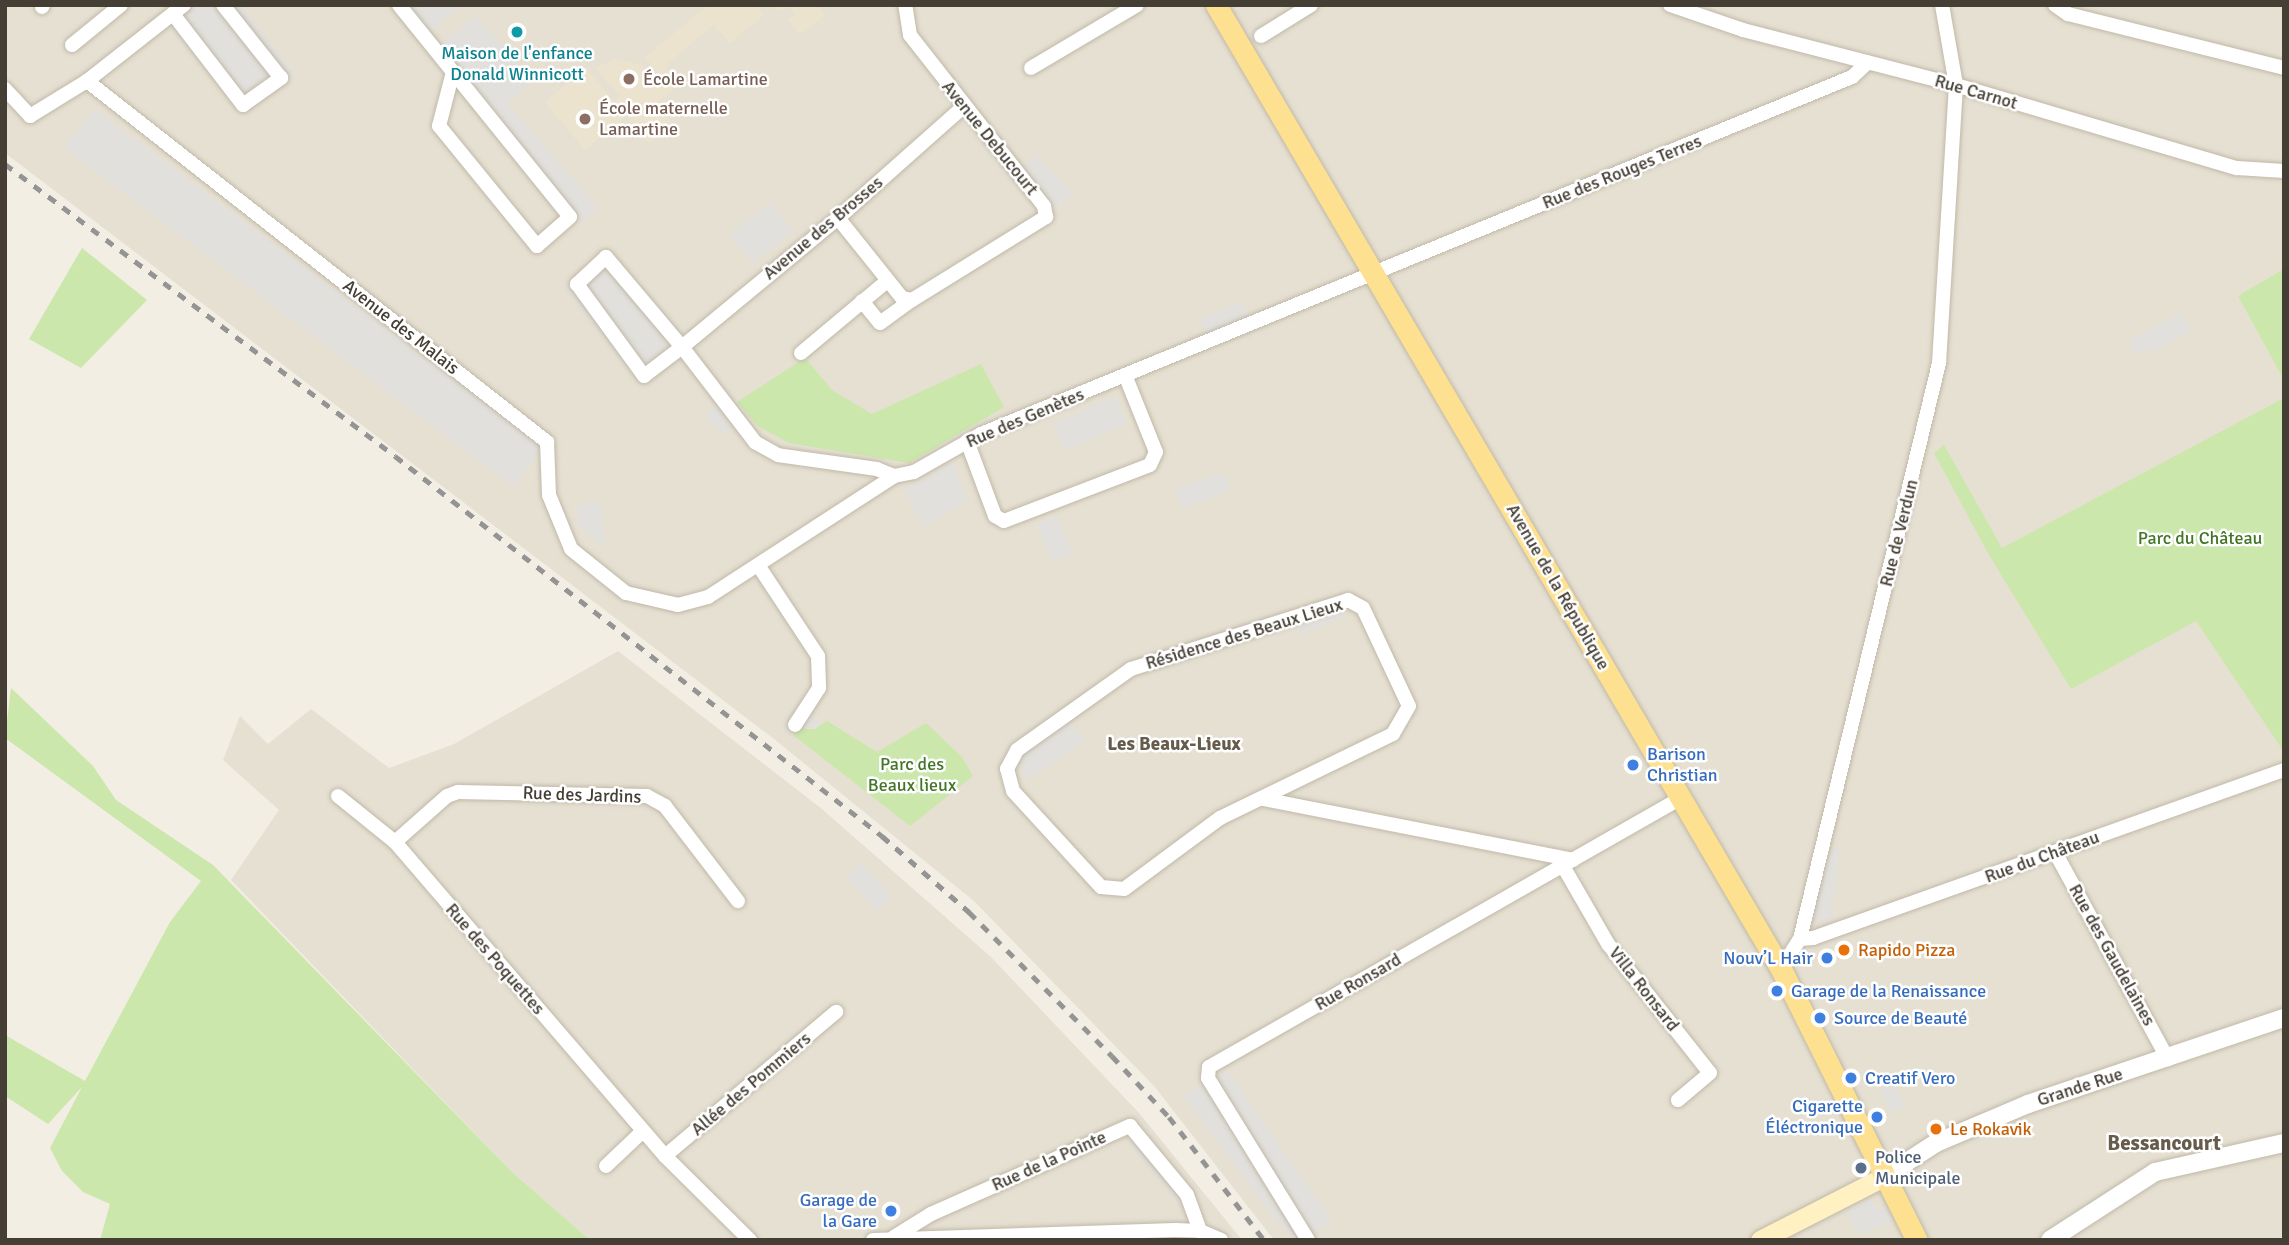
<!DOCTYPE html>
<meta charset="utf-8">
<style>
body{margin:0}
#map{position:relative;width:2289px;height:1245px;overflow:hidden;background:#f2eee4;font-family:Signika,sans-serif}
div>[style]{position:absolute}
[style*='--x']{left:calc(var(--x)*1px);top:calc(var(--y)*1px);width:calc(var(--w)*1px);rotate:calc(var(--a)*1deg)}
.residential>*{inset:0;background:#e6e0d2}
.education>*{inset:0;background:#ebe3cd}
.green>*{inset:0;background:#cbe7ab}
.parking>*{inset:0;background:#e2e0dc;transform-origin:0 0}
.roads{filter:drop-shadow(0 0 2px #c0b9a9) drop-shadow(0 0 2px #c0b9a9)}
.minor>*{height:14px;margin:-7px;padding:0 7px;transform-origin:7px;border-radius:7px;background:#fff}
.tertiary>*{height:18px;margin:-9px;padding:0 9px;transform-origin:9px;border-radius:9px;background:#fff}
.secondary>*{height:19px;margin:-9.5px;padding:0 9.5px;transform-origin:9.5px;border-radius:9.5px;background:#fff1c1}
.primary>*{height:21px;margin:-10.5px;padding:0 10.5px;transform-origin:10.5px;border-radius:10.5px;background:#fee190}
.rail>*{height:5px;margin-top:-2.5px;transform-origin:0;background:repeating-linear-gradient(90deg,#949494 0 9px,transparent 0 18px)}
.dots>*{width:19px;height:19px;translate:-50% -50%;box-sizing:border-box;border:4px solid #fff;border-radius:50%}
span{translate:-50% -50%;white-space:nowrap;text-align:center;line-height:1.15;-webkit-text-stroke:5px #fff;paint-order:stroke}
.culture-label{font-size:18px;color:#0d838f}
.education-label{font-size:18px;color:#785e54}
.left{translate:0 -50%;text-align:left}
.street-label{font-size:18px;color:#443e34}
.park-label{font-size:18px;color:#437527}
.shop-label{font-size:18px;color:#366cbe}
.right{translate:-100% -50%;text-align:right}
.food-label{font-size:18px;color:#c56008}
.service-label{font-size:18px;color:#4e5e75}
.neighbourhood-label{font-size:19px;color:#675c4b;font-weight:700}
.quarter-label{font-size:21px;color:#675c4b;font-weight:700}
.frame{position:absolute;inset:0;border:7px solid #443e34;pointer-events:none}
</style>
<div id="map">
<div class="residential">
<div style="clip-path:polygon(5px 5px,2284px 5px,2284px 1240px,1274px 1240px,1154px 1086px,974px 901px,774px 739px,5px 153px)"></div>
<div style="clip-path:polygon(618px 651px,822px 809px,991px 957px,1140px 1114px,1242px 1240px,590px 1240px,513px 1173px,231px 880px,279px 810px,223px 760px,240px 716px,268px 744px,311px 709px,389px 768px,454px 744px)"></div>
</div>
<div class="education">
<div style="clip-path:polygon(708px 5px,756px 5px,764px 15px,730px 43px,714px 24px,665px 66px,680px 84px,656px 103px,672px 123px,649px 143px,626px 116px,585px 150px,545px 102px,587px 68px,614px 102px,620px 96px,596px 68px,615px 59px,642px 65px,654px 81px,660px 75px,645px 57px)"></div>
<div style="clip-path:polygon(770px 5px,817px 5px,825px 15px,801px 34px,787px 20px,795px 14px,789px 7px,780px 11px)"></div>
</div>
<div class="green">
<div style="clip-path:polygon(82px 248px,147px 300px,81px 368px,29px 339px)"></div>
<div style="clip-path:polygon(2284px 269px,2284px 380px,2238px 296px)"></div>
<div style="clip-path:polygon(805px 358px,832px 390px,872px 414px,981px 364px,1004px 407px,909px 463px,789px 443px,758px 426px,737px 402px)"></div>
<div style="clip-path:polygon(2284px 398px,2284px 752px,2196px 621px,2071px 689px,1989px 555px,1934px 453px,1944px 445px,2002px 548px)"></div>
<div style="clip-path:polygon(11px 688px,93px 766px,116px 800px,213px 865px,513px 1173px,590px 1240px,100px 1240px,110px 1204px,83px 1192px,62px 1171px,50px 1148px,82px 1087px,48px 1124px,5px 1096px,5px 1035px,85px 1081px,170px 922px,201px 881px,5px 738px)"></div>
<div style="clip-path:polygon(827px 721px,877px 752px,926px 723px,962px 757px,973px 776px,910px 826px,793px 735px,798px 728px,815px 729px)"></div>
</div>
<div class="parking">
<div style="clip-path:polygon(184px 5px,241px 5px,295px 72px,244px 116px,164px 21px)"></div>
<div style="clip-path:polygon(399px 5px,461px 5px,423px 37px)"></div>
<div style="clip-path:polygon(476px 17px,534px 80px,507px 103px,598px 208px,578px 225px,434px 49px)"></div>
<div style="left:94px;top:109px;width:563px;height:49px;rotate:37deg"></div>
<div style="clip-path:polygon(1036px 155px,1074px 194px,1055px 208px,1022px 168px)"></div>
<div style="left:771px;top:202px;width:37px;height:52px;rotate:52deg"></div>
<div style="clip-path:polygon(607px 249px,694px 345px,639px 383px,564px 287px)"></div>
<div style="left:1242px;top:302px;width:24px;height:45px;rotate:68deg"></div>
<div style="clip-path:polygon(2181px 313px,2191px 330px,2159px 349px,2136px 353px,2129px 340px)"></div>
<div style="left:1115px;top:396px;width:30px;height:68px;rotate:66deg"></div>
<div style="left:716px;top:406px;width:27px;height:13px;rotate:51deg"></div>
<div style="clip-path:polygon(953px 463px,967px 502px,923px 527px,904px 489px)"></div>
<div style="clip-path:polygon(1225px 473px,1231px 490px,1183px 509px,1174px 488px)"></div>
<div style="clip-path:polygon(601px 501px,605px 548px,577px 523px,578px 504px)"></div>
<div style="left:1057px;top:516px;width:40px;height:22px;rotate:68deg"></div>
<div style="left:1340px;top:603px;width:14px;height:49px;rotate:65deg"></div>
<div style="clip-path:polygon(797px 706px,807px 710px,821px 723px,815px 729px,798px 728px,793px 735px,783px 728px)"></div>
<div style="left:1066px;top:715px;width:32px;height:68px;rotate:55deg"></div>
<div style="clip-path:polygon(1827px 848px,1840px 848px,1830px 923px,1810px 919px)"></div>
<div style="left:862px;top:863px;width:45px;height:21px;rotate:49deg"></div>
<div style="clip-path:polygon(1228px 1071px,1332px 1221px,1301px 1240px,1291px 1240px,1183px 1096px)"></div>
<div style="left:1892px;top:1083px;width:26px;height:15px;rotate:61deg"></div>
<div style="clip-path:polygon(1137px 1136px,1187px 1195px,1182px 1208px,1129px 1144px)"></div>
<div style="clip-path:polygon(1871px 1199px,1877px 1210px,1891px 1206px,1897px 1219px,1858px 1235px,1847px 1211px)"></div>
</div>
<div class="roads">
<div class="minor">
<div style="--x:399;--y:5;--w:272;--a:51.1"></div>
<div style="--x:570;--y:217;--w:44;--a:138.7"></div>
<div style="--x:537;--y:246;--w:155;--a:-129.2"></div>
<div style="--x:439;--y:126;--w:56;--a:-75.5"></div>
<div style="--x:1670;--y:5;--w:77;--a:18.9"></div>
<div style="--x:1743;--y:30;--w:220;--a:14.5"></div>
<div style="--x:1956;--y:85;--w:293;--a:16.5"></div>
<div style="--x:2237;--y:168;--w:47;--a:3.7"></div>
<div style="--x:2055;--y:5;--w:16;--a:35"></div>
<div style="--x:2068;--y:14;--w:223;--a:14"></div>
<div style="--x:42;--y:7;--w:2;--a:-63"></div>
<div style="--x:173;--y:14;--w:115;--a:52.4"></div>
<div style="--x:243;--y:105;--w:47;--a:-35.4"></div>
<div style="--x:281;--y:78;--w:93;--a:-128.5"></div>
<div style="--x:1261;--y:36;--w:59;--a:-31.8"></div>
<div style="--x:72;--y:45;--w:63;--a:-39.2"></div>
<div style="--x:1031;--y:68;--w:123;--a:-30.7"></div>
<div style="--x:87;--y:81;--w:585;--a:38.12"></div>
<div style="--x:547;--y:442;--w:53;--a:87.8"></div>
<div style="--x:549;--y:495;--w:58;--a:67.8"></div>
<div style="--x:571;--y:549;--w:70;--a:38.7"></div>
<div style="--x:626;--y:593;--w:53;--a:13"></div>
<div style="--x:678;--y:605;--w:31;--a:-15"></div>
<div style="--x:708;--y:597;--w:222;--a:-33"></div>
<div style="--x:894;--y:476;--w:20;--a:-11"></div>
<div style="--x:914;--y:472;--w:77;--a:-29.6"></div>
<div style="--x:981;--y:434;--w:941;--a:-22.29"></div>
<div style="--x:1852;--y:77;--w:21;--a:-43"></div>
<div style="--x:5;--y:89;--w:37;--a:47"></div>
<div style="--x:30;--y:116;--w:67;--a:-31.6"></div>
<div style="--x:87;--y:81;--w:123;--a:-38.1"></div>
<div style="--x:838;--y:218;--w:102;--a:51.3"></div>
<div style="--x:902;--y:298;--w:10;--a:11"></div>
<div style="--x:912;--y:300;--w:158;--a:-31.8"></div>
<div style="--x:1046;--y:217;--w:11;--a:-100"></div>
<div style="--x:1044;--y:206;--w:217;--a:-128.1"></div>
<div style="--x:910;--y:35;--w:30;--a:-99"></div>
<div style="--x:862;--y:301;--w:28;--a:51"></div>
<div style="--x:880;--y:323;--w:39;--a:-36"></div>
<div style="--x:801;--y:353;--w:112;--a:-39.9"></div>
<div style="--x:967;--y:441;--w:80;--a:69.5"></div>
<div style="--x:995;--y:516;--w:10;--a:29"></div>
<div style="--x:1004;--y:521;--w:156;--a:-21"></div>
<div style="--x:1150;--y:465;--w:14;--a:-65"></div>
<div style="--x:1156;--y:452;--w:83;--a:-111.9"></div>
<div style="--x:894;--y:476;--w:18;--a:-158"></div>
<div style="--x:877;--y:469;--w:100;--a:-172"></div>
<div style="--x:778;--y:455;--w:26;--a:-151"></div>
<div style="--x:755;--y:442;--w:120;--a:-127.5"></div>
<div style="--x:682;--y:347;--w:118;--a:-130.2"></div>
<div style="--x:606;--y:257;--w:40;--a:137"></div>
<div style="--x:577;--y:284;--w:114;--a:53.9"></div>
<div style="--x:644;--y:376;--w:48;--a:-37.3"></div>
<div style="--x:682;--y:347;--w:202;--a:-39.6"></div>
<div style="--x:838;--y:218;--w:167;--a:-41.6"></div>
<div style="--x:758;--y:565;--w:109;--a:56.6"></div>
<div style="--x:818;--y:656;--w:32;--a:88"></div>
<div style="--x:819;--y:688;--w:44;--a:123"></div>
<div style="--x:1348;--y:600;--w:17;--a:28"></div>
<div style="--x:1363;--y:608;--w:108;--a:64.9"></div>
<div style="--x:1409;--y:706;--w:32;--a:120"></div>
<div style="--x:1393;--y:734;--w:192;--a:154.1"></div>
<div style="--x:1220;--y:818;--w:119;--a:143.5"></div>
<div style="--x:1124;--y:889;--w:23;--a:-175"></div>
<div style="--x:1101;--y:887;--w:130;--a:-132.5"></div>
<div style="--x:1013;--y:791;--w:23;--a:-105"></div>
<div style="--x:1007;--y:769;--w:21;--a:-62"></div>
<div style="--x:1017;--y:750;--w:140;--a:-35.4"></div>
<div style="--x:1131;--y:669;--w:228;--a:-17.6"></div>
<div style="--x:338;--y:796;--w:73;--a:38.9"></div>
<div style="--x:395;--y:842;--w:414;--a:49.3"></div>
<div style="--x:665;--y:1156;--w:120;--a:44.7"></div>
<div style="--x:1263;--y:799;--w:316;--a:11.1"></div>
<div style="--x:395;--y:842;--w:69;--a:-41.5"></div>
<div style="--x:447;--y:796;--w:12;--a:-20"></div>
<div style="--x:458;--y:792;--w:189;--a:1.2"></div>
<div style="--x:647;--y:796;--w:21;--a:29"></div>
<div style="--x:665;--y:806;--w:120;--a:52.5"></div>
<div style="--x:2055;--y:852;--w:236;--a:61.4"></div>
<div style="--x:1563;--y:866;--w:90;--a:60"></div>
<div style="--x:1608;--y:944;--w:164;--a:51.7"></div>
<div style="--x:1710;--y:1073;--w:42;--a:139.8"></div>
<div style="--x:1800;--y:939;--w:13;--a:-4"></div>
<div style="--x:1813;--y:938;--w:500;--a:-19.63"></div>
<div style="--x:1781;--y:969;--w:36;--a:-58"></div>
<div style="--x:1800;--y:939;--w:593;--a:-76.43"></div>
<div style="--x:1939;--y:363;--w:279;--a:-86.5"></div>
<div style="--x:1956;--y:85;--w:81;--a:-99.9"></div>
<div style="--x:665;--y:1156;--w:224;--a:-40.1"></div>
<div style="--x:606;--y:1166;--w:51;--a:-43.4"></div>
<div style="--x:894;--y:1237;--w:44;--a:-31.9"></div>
<div style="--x:931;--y:1214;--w:218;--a:-23.9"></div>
<div style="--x:1130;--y:1126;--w:89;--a:50.4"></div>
<div style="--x:1187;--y:1195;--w:38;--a:70"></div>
<div style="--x:873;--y:1240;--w:302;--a:-1.9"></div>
<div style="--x:1175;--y:1230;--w:25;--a:2"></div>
<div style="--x:1200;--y:1231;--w:23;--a:23"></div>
<div style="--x:1308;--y:1240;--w:190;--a:-121.7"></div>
<div style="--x:1208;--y:1078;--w:11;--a:-85"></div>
<div style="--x:1209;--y:1067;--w:543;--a:-29.68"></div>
</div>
<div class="tertiary">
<div style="--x:1885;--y:1176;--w:61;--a:-32.9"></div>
<div style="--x:1936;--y:1143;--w:100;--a:-23"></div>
<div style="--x:2028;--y:1104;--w:270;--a:-18.6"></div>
<div style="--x:2050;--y:1240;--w:125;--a:-32.9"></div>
<div style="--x:2155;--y:1172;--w:132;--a:-12.7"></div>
</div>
<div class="secondary">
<div style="--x:1760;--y:1240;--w:140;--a:-27.1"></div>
</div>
<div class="primary">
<div style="--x:1216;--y:5;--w:1117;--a:59.63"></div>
<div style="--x:1781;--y:969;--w:303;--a:63.4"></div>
</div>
</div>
<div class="rail">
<div style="--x:5;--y:164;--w:487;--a:36.8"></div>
<div style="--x:395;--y:456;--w:618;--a:37.96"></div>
<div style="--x:882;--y:836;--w:116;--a:41.1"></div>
<div style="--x:969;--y:912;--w:203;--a:45.2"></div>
<div style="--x:1112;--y:1056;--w:83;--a:46.9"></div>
<div style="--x:1169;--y:1117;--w:155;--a:52.3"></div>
</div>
<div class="dots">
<div style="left:517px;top:32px;background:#0f9aa8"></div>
<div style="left:629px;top:79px;background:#8d6e63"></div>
<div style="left:585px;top:119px;background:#8d6e63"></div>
<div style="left:1633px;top:765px;background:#3f7fe0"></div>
<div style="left:1844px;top:950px;background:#e8710a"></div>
<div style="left:1827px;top:958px;background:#3f7fe0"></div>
<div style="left:1777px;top:991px;background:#3f7fe0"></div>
<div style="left:1820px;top:1018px;background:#3f7fe0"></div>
<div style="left:1851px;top:1078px;background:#3f7fe0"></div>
<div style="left:1877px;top:1117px;background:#3f7fe0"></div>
<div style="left:1936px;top:1129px;background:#e8710a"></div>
<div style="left:1861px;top:1168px;background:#5c6f8a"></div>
<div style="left:891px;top:1211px;background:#3f7fe0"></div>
</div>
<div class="culture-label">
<span style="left:517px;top:64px">Maison de l'enfance<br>Donald Winnicott</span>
</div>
<div class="education-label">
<span class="left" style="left:643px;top:79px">École Lamartine</span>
<span class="left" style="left:599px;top:119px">École maternelle<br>Lamartine</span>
</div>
<div class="street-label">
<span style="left:1976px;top:92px;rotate:16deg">Rue Carnot</span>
<span style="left:990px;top:138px;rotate:51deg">Avenue Debucourt</span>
<span style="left:1622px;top:172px;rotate:-22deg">Rue des Rouges Terres</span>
<span style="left:823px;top:228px;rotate:-40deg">Avenue des Brosses</span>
<span style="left:401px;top:327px;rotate:38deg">Avenue des Malais</span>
<span style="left:1025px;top:418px;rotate:-23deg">Rue des Genètes</span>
<span style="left:1899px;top:533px;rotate:-76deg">Rue de Verdun</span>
<span style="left:1558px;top:587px;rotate:60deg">Avenue de la République</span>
<span style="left:1244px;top:634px;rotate:-17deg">Résidence des Beaux Lieux</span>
<span style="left:582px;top:795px;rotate:2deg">Rue des Jardins</span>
<span style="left:2042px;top:857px;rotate:-20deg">Rue du Château</span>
<span style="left:2112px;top:955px;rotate:61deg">Rue des Gaudelaines</span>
<span style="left:495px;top:959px;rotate:49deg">Rue des Poquettes</span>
<span style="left:1358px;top:982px;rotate:-30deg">Rue Ronsard</span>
<span style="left:1644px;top:989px;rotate:52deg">Villa Ronsard</span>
<span style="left:751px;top:1084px;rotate:-40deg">Allée des Pommiers</span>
<span style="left:2080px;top:1087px;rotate:-18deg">Grande Rue</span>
<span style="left:1049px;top:1161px;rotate:-24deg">Rue de la Pointe</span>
</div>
<div class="park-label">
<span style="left:2200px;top:538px">Parc du Château</span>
<span style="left:912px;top:775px">Parc des<br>Beaux lieux</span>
</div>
<div class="shop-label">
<span class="left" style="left:1647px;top:765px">Barison<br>Christian</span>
<span class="right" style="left:1813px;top:958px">Nouv’L Hair</span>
<span class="left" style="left:1791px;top:991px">Garage de la Renaissance</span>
<span class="left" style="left:1834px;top:1018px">Source de Beauté</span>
<span class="left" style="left:1865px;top:1078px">Creatif Vero</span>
<span class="right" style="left:1863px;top:1117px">Cigarette<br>Éléctronique</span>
<span class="right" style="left:877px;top:1211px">Garage de<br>la Gare</span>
</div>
<div class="food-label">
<span class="left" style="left:1858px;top:950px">Rapido Pizza</span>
<span class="left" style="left:1950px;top:1129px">Le Rokavik</span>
</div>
<div class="service-label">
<span class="left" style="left:1875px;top:1168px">Police<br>Municipale</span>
</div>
<div class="neighbourhood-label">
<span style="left:1174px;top:745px">Les Beaux-Lieux</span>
</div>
<div class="quarter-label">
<span style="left:2164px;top:1143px">Bessancourt</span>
</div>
<div class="frame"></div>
</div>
